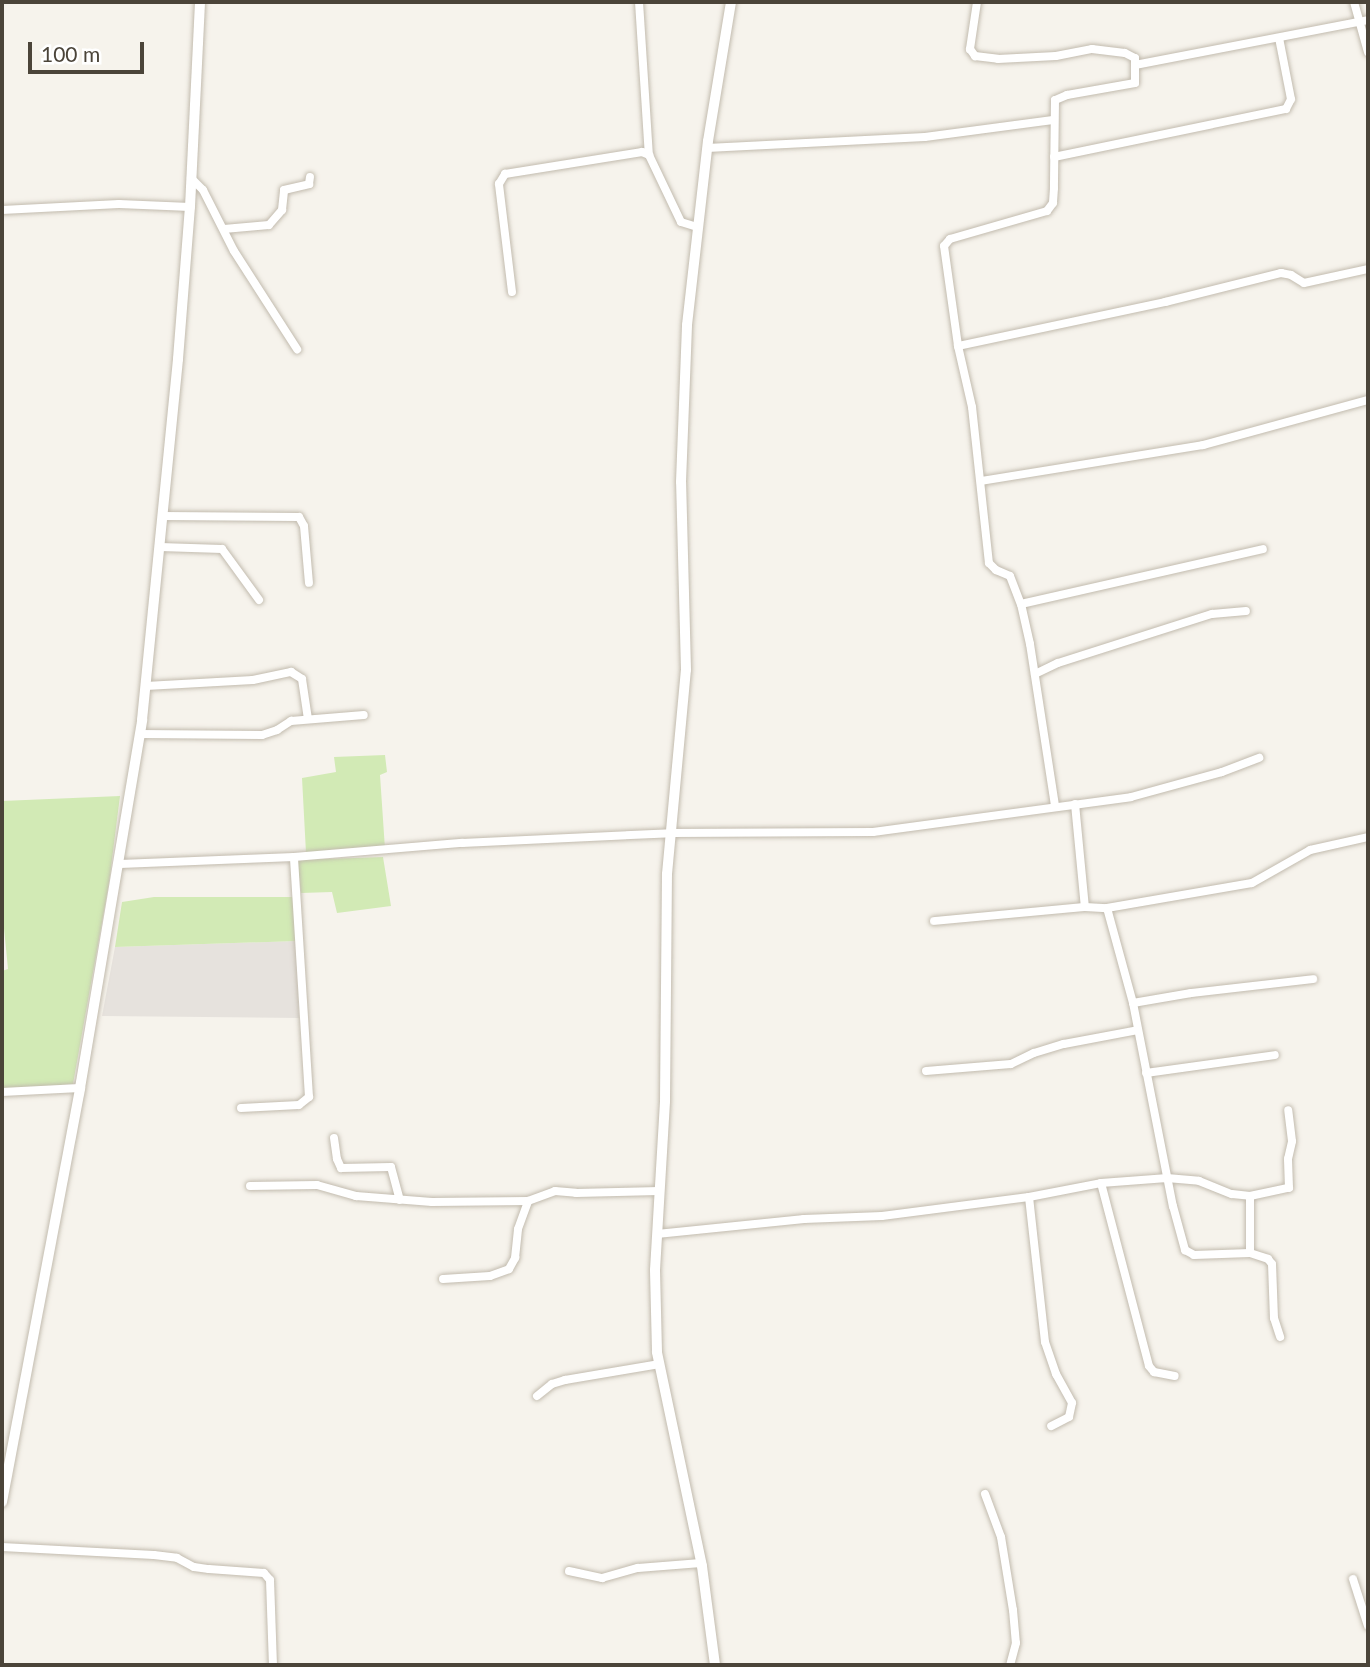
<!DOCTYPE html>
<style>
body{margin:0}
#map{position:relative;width:1370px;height:1667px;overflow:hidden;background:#f6f3ec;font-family:Lato,sans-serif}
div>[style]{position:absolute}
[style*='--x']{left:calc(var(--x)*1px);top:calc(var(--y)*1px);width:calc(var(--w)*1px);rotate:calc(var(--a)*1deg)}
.industrial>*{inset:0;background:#e6e2dd}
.green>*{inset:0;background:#d2eab5}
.roads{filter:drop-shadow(0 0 2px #c2bbae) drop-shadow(0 0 2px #c2bbae)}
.minor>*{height:8px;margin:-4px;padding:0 4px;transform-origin:4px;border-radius:4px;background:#fff}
.tertiary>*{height:10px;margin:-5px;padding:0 5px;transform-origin:5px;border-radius:5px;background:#fff}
span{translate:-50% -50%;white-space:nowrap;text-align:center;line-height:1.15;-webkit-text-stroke:6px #fff;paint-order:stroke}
.frame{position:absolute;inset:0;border:4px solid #4b4439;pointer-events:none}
.scale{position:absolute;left:28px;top:42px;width:116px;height:32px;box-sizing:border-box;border:4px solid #4b4439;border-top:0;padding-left:9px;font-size:21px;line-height:24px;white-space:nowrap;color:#4b4439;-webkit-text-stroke:5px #fff;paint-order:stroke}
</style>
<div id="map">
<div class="industrial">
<div style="clip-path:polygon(296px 941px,299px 1018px,102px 1016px,115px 947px)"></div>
</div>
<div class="green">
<div style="clip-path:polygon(385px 755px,387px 772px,380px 775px,385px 849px,306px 853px,302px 778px,336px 772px,334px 757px)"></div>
<div style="clip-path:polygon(120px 796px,109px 883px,73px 1084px,5px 1090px,2px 1088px,2px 971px,8px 969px,2px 908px,2px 801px)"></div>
<div style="clip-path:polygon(383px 857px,391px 906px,337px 913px,332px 892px,301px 893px,297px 860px)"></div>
<div style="clip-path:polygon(154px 897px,294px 897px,296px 941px,115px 947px,122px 902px)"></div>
</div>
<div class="roads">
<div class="minor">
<div style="--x:639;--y:2;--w:153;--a:86.3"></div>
<div style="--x:649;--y:155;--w:74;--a:64.5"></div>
<div style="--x:681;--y:222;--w:17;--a:17"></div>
<div style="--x:977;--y:2;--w:48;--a:98.5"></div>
<div style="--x:970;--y:49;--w:9;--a:54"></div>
<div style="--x:975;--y:56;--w:23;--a:7"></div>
<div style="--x:998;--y:59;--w:58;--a:-3"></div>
<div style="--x:1056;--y:56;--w:37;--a:-11"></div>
<div style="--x:1092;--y:49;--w:33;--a:7"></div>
<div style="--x:1125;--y:53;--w:11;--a:27"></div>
<div style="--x:1135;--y:58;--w:25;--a:90"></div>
<div style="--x:1135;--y:83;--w:69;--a:170"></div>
<div style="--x:1067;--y:95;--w:13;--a:157"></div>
<div style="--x:1055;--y:100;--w:88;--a:90.7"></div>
<div style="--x:1054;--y:188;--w:15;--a:94"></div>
<div style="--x:1053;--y:203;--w:10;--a:127"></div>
<div style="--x:1047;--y:211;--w:101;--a:163.9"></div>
<div style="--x:950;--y:239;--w:9;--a:131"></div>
<div style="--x:944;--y:246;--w:101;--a:82"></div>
<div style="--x:958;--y:346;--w:63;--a:77.1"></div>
<div style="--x:972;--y:407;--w:157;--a:83.8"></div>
<div style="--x:989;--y:563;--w:10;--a:45"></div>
<div style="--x:996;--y:570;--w:15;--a:23"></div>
<div style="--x:1010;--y:576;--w:30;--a:69"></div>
<div style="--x:1021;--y:604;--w:41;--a:77.3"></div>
<div style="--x:1030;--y:644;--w:164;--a:81.2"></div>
<div style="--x:1354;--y:2;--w:52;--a:74.4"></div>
<div style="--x:1135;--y:65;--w:237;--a:-10.9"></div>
<div style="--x:707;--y:148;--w:218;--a:-2.9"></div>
<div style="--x:925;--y:137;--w:129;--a:-7.6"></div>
<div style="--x:1054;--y:157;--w:237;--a:-11.7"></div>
<div style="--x:1286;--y:109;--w:11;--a:-63"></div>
<div style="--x:1291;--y:99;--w:62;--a:-101.1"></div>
<div style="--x:191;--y:178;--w:17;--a:45"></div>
<div style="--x:203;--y:190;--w:68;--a:63.1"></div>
<div style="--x:234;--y:251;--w:117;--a:57.3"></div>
<div style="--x:2;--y:210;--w:117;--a:-2.9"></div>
<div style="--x:119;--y:204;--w:71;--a:2.4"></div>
<div style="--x:224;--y:229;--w:45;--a:-5.1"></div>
<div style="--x:269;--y:225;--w:20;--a:-49"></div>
<div style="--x:282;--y:210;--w:20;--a:-84"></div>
<div style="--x:284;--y:190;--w:26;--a:-13"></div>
<div style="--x:309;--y:184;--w:7;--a:-82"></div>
<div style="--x:512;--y:292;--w:109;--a:-96.9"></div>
<div style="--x:499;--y:184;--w:12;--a:-59"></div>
<div style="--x:505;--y:174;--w:139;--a:-9.1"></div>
<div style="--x:642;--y:152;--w:8;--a:23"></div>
<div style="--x:958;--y:346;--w:212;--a:-12"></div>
<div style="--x:1165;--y:302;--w:120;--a:-14"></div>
<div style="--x:1281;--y:273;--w:10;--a:11"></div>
<div style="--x:1291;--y:275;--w:15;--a:32"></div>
<div style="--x:1304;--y:283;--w:66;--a:-12.3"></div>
<div style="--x:981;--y:481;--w:225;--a:-9.2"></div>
<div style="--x:1203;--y:445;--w:171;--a:-15.3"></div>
<div style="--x:162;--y:516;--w:137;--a:0.4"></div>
<div style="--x:299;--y:517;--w:10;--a:61"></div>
<div style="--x:304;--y:526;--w:57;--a:85"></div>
<div style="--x:160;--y:547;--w:62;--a:1.8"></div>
<div style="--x:222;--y:549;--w:63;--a:54"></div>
<div style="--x:1021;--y:604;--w:248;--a:-12.8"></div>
<div style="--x:1035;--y:674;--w:25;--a:-26"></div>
<div style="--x:1058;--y:663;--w:162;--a:-17.7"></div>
<div style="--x:1212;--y:614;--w:34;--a:-5"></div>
<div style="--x:146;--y:686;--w:107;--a:-3.2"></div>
<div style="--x:253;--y:680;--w:39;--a:-12"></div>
<div style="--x:291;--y:672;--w:13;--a:32"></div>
<div style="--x:302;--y:679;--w:40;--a:81.5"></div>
<div style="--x:140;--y:734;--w:122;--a:0.5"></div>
<div style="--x:262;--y:735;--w:16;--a:-18"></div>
<div style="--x:277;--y:730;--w:17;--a:-33"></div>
<div style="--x:291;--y:721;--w:73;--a:-4.7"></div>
<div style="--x:1075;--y:804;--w:103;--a:84.5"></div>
<div style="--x:1085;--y:907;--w:22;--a:3"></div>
<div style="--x:1107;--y:908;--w:98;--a:74.7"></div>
<div style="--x:1133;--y:1003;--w:207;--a:78.9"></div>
<div style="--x:1173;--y:1206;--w:46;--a:74.7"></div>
<div style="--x:1185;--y:1250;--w:10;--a:29"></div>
<div style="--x:1194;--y:1255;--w:56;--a:-2"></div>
<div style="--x:1250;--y:1253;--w:19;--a:18"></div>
<div style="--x:1268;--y:1259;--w:6;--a:51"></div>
<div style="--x:1272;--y:1264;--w:54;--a:87.9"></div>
<div style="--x:1274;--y:1318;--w:20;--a:72"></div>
<div style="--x:120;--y:864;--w:174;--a:-2.3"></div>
<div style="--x:294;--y:857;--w:169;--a:-4.8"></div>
<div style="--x:462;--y:843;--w:209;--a:-2.7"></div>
<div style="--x:671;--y:833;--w:202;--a:-0.3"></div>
<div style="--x:873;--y:832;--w:260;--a:-7.7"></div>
<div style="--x:1131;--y:797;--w:94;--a:-15.4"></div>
<div style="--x:1222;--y:772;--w:40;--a:-21"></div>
<div style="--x:1107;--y:908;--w:147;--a:-9.8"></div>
<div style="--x:1252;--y:883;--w:67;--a:-29.6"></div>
<div style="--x:1310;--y:850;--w:59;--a:-12.6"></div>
<div style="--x:934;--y:921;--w:152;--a:-5.3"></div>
<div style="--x:1133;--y:1003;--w:59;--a:-9.8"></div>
<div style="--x:1191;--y:993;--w:123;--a:-6.5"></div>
<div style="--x:926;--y:1071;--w:85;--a:-4.7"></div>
<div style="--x:1011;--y:1064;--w:25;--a:-26"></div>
<div style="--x:1034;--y:1053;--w:31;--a:-17"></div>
<div style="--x:1064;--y:1044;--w:75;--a:-10.7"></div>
<div style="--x:1146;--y:1073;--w:130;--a:-7.9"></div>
<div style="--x:2;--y:1092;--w:78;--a:-2.9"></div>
<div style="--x:241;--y:1108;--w:58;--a:-3"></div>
<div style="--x:299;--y:1105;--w:13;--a:-39"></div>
<div style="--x:309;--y:1097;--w:240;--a:-93.6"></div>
<div style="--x:334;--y:1138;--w:21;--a:82"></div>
<div style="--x:337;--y:1159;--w:10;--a:66"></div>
<div style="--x:341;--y:1168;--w:50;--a:-1.1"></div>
<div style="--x:391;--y:1167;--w:34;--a:75"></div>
<div style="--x:1101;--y:1183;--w:189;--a:75.3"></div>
<div style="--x:1149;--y:1366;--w:8;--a:50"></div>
<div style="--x:1154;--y:1372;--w:21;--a:11"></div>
<div style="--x:250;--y:1186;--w:67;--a:-0.9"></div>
<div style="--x:317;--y:1185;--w:41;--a:15.8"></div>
<div style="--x:356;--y:1196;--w:76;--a:4.5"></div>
<div style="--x:432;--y:1202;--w:96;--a:-0.6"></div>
<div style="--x:528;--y:1201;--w:29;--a:-20"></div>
<div style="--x:555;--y:1191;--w:21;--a:5"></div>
<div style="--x:576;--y:1193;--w:83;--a:-1.4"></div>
<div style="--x:1250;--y:1196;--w:40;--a:-12"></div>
<div style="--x:1289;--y:1188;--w:29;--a:-92"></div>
<div style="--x:1288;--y:1159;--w:18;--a:-77"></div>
<div style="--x:1292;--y:1141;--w:31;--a:-97"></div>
<div style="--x:1029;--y:1197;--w:146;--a:83.7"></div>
<div style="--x:1045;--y:1342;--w:34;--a:71"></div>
<div style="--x:1056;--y:1374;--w:33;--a:61"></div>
<div style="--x:1072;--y:1403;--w:14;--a:102"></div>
<div style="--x:1069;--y:1417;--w:20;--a:153"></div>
<div style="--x:657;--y:1234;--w:148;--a:-5.8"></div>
<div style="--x:804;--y:1219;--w:78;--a:-2.2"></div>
<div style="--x:882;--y:1216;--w:148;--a:-7.4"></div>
<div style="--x:1029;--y:1197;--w:73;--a:-11"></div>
<div style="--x:1101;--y:1183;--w:66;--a:-4.3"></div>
<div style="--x:1167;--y:1178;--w:32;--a:5"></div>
<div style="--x:1199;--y:1181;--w:35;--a:22"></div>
<div style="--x:1232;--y:1194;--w:18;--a:6"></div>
<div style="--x:1250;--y:1196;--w:57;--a:90"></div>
<div style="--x:443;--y:1279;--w:47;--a:-3.7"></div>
<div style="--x:490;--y:1276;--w:20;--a:-20"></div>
<div style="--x:509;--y:1269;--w:13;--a:-61"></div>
<div style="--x:515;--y:1258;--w:29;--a:-84"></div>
<div style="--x:518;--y:1229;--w:30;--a:-70"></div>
<div style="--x:537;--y:1396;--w:19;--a:-39"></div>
<div style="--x:552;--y:1384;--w:14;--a:-17"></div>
<div style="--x:565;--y:1380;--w:96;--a:-9.6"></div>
<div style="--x:985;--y:1494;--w:46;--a:69.6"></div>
<div style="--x:1001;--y:1537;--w:74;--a:80.7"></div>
<div style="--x:1013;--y:1610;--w:33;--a:85"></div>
<div style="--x:1016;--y:1643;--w:23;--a:105"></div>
<div style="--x:2;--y:1547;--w:152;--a:3"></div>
<div style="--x:154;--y:1555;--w:23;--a:7"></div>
<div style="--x:177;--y:1558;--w:19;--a:28"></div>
<div style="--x:194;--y:1567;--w:15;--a:8"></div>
<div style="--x:209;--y:1569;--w:55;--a:4.2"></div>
<div style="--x:264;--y:1573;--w:9;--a:49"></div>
<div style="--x:270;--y:1580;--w:85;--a:88"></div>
<div style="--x:569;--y:1571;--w:34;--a:12"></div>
<div style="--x:602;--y:1578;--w:37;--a:-16"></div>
<div style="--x:638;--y:1568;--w:63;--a:-4.5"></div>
<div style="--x:1353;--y:1579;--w:49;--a:72.3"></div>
</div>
<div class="tertiary">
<div style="--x:2;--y:1502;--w:421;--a:-79.3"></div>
<div style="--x:80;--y:1088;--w:373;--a:-80.4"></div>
<div style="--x:142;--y:720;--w:363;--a:-84.3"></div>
<div style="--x:178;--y:359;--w:152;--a:-85.5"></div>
<div style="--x:190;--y:207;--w:205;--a:-87.2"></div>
<div style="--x:715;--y:1665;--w:100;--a:-97.5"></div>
<div style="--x:702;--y:1566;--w:219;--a:-101.9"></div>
<div style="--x:657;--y:1352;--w:82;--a:-91.4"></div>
<div style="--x:655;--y:1270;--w:169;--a:-86.6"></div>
<div style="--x:665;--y:1101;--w:227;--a:-89.5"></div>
<div style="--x:667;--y:874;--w:205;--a:-84.7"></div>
<div style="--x:686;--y:670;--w:188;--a:-91.5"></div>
<div style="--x:681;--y:482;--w:157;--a:-87.8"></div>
<div style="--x:687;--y:325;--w:185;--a:-83.5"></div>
<div style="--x:708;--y:141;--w:141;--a:-80.6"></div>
</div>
</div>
<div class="frame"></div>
<div class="scale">100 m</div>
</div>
